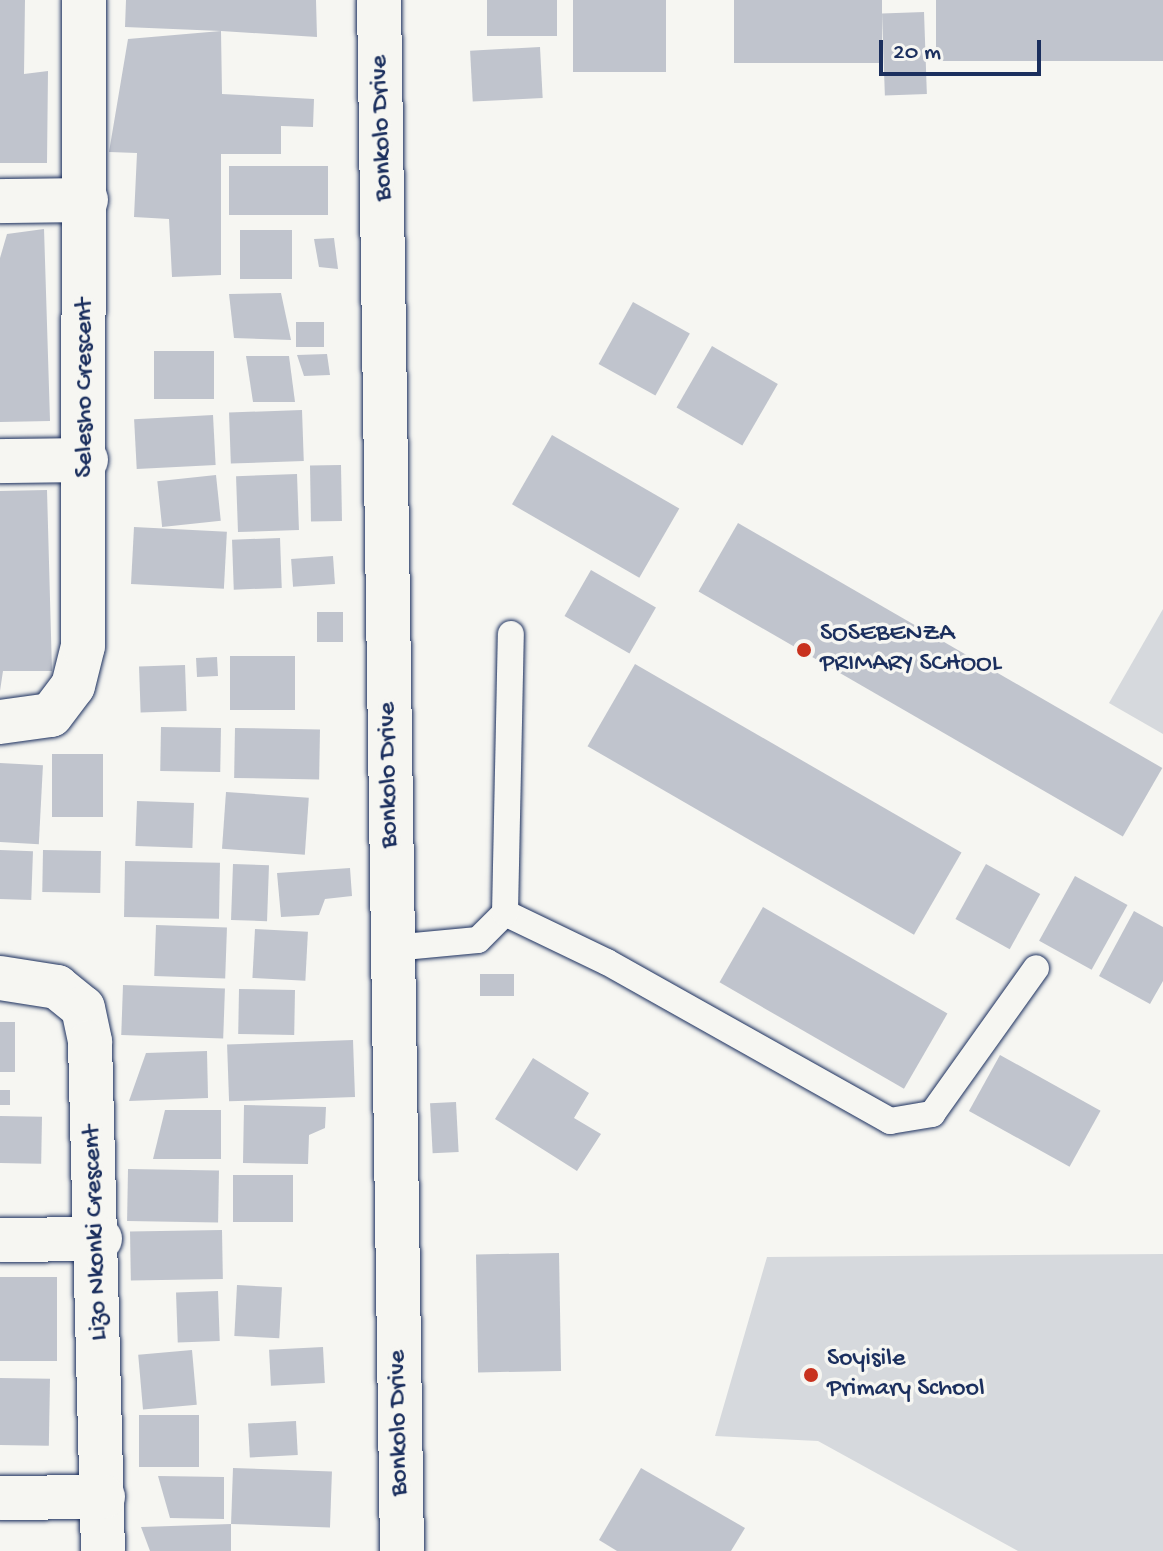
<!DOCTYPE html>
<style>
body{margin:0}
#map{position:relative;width:1163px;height:1551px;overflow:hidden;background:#f6f6f2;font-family:"Gochi Hand",sans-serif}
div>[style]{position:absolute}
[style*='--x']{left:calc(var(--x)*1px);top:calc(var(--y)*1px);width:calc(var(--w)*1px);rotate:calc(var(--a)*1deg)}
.green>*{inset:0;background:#d6d9dd}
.building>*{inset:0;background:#c0c4cd;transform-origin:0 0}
.roads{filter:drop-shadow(0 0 2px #1b2f5e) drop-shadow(0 0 2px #1b2f5e)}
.lane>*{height:26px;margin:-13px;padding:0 13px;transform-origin:13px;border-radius:13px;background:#f6f6f2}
.street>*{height:44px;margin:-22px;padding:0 22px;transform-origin:22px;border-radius:22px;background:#f6f6f2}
.dots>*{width:22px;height:22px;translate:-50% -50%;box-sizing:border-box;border:4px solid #f6f6f2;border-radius:50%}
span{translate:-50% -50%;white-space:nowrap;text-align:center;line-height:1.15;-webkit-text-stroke:7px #f6f6f2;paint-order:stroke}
.street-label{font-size:26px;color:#1b2f5e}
.poi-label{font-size:26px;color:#1b2f5e}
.left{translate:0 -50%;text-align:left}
.scale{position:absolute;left:879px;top:40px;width:162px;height:36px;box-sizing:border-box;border:4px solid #1b2f5e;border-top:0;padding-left:10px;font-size:24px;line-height:28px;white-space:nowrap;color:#1b2f5e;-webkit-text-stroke:6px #f6f6f2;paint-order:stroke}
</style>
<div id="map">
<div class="green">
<div style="clip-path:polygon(1163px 609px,1163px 734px,1109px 703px)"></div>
<div style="clip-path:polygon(1163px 1254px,1163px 1551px,1018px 1551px,818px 1441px,715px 1436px,767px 1257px)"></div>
</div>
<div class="building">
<div style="clip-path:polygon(0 0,25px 0,24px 74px,48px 71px,47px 163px,0 163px)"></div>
<div style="clip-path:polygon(126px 0,316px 0,317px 37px,221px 31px,222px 94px,314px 99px,313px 127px,281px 126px,281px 154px,221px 154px,221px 275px,172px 277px,169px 219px,134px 217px,137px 153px,109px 152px,128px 39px,221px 31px,125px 27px)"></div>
<div style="left:487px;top:0;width:70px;height:36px"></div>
<div style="left:573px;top:0;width:93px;height:72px"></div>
<div style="left:734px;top:0;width:148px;height:63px"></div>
<div style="left:936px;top:0;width:227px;height:61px"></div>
<div style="left:924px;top:12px;width:82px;height:42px;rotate:88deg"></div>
<div style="left:540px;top:47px;width:51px;height:70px;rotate:87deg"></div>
<div style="left:229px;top:166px;width:99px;height:49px"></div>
<div style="clip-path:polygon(44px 229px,50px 421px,0 422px,0 258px,7px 234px)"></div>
<div style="left:292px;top:230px;width:49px;height:52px;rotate:90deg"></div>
<div style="clip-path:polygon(334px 238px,338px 269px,319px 267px,314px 239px)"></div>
<div style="clip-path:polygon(281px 293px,291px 340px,234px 338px,229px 294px)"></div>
<div style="left:633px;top:302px;width:65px;height:71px;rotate:29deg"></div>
<div style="left:324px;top:322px;width:25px;height:28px;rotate:90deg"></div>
<div style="left:712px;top:346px;width:76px;height:71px;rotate:30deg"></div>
<div style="left:154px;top:351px;width:60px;height:48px"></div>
<div style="clip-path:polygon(327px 354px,330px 375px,304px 376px,297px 355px)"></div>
<div style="clip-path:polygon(246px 356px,289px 356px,295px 402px,253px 402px)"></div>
<div style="left:302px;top:410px;width:51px;height:73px;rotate:88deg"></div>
<div style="left:213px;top:415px;width:50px;height:79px;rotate:87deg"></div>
<div style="left:552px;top:435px;width:147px;height:80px;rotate:30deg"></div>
<div style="left:341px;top:465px;width:56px;height:31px;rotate:89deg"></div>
<div style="left:297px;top:474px;width:56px;height:61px;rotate:88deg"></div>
<div style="left:216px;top:475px;width:46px;height:59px;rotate:84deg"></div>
<div style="clip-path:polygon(47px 490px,52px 671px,3px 671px,0 691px,0 491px)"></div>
<div style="left:738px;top:523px;width:490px;height:79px;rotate:30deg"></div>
<div style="left:134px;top:527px;width:93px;height:57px;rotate:3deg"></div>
<div style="left:280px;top:538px;width:50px;height:48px;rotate:88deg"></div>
<div style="left:333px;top:556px;width:28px;height:42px;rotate:86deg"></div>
<div style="left:591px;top:570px;width:75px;height:53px;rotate:30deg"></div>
<div style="left:317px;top:612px;width:26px;height:30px"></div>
<div style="left:230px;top:656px;width:65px;height:54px"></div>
<div style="left:217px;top:657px;width:19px;height:21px;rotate:87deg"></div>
<div style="left:635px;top:664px;width:377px;height:95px;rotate:30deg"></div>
<div style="left:185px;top:665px;width:46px;height:46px;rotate:88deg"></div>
<div style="left:161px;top:727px;width:60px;height:44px;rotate:1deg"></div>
<div style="left:235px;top:728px;width:85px;height:50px;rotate:1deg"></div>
<div style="left:52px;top:754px;width:51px;height:63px"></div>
<div style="left:0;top:763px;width:43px;height:79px;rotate:3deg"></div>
<div style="left:226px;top:792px;width:83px;height:57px;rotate:4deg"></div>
<div style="left:137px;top:801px;width:57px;height:45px;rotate:2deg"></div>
<div style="left:0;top:850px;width:33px;height:49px;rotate:2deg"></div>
<div style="left:43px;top:850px;width:58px;height:42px;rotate:1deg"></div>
<div style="left:125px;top:861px;width:95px;height:56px;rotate:1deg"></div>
<div style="left:233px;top:864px;width:36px;height:56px;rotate:2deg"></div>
<div style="left:986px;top:864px;width:62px;height:63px;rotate:29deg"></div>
<div style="clip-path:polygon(350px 868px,352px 896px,325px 899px,319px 915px,281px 917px,277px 873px)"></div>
<div style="left:1075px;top:876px;width:60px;height:74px;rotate:29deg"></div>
<div style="left:763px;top:907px;width:213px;height:87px;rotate:30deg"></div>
<div style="clip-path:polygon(1134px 911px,1163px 927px,1163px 981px,1150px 1004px,1099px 976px)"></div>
<div style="left:156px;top:925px;width:71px;height:51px;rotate:2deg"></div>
<div style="left:255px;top:929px;width:53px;height:49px;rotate:3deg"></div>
<div style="left:480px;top:974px;width:34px;height:22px"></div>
<div style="left:123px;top:985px;width:102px;height:50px;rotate:2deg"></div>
<div style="left:239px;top:989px;width:56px;height:45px;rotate:1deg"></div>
<div style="left:15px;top:1022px;width:50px;height:15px;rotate:90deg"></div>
<div style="left:353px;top:1040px;width:57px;height:126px;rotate:88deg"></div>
<div style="clip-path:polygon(207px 1051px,208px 1098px,129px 1101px,146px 1053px)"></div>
<div style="left:1000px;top:1055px;width:115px;height:64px;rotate:29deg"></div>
<div style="clip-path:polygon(533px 1058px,589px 1093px,574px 1118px,601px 1134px,577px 1171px,495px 1119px)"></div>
<div style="left:0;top:1090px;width:10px;height:15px"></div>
<div style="left:456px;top:1102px;width:50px;height:26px;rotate:87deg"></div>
<div style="clip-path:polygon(244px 1105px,326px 1107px,325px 1128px,309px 1135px,308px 1164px,243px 1163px)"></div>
<div style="clip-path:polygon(165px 1110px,221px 1110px,221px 1159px,153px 1159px)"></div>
<div style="left:0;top:1116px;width:42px;height:47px;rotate:1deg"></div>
<div style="left:128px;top:1169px;width:91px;height:52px;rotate:1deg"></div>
<div style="left:233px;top:1175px;width:60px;height:47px"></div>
<div style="left:222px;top:1230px;width:49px;height:92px;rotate:89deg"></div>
<div style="left:559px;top:1253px;width:118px;height:83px;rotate:89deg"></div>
<div style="left:0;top:1277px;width:57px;height:84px"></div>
<div style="left:237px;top:1285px;width:45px;height:51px;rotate:3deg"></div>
<div style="left:218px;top:1291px;width:50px;height:42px;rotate:88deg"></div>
<div style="left:323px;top:1347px;width:36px;height:54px;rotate:87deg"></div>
<div style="left:192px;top:1350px;width:55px;height:54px;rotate:85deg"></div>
<div style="left:0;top:1378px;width:50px;height:67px;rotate:1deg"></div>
<div style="left:139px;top:1415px;width:60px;height:52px"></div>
<div style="left:296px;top:1421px;width:34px;height:48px;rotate:87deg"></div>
<div style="left:233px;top:1468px;width:99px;height:56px;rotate:2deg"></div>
<div style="clip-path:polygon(641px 1468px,745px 1528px,731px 1551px,617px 1551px,599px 1540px)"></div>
<div style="clip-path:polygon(158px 1476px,224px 1477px,224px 1519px,170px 1518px)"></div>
<div style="clip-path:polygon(231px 1524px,231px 1551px,150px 1551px,141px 1527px)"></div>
</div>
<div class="roads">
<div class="lane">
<div style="--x:505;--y:913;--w:113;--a:25.7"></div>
<div style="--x:607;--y:962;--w:325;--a:29.3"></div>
<div style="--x:890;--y:1121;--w:43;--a:-9.5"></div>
<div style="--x:932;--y:1114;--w:179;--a:-54.5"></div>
<div style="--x:393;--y:948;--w:85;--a:-5.4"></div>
<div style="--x:478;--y:940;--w:38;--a:-45"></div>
<div style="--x:505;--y:913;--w:279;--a:-88.8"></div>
</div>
<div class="street">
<div style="--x:379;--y:0;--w:1551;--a:89.15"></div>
<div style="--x:0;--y:201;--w:86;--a:-0.7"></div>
<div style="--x:0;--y:461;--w:86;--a:-0.7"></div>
<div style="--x:0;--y:722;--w:51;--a:-7.8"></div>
<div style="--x:51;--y:715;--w:36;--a:-53"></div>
<div style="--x:73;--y:686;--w:41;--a:-76"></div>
<div style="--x:83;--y:646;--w:646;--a:-89.91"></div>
<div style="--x:0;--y:978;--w:58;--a:9"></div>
<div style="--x:57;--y:987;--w:33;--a:39"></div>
<div style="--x:83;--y:1008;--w:35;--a:78"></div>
<div style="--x:90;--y:1042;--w:509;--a:88.54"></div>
<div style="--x:0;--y:1240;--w:100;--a:-0.6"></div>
<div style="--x:0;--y:1498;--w:103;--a:-0.6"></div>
</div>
</div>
<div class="dots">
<div style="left:804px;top:650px;background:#c8321e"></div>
<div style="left:811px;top:1375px;background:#c8321e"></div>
</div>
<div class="street-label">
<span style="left:383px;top:128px;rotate:-92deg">Bonkolo Drive</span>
<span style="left:86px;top:388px;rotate:-90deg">Selesho Crescent</span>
<span style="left:390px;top:775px;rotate:-91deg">Bonkolo Drive</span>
<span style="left:97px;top:1233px;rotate:-92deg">Lizo Nkonki Crescent</span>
<span style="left:400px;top:1423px;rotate:-91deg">Bonkolo Drive</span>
</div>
<div class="poi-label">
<span class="left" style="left:820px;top:650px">SOSEBENZA<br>PRIMARY SCHOOL</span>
<span class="left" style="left:827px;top:1375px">Soyisile<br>Primary School</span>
</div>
<div class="scale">20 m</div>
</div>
